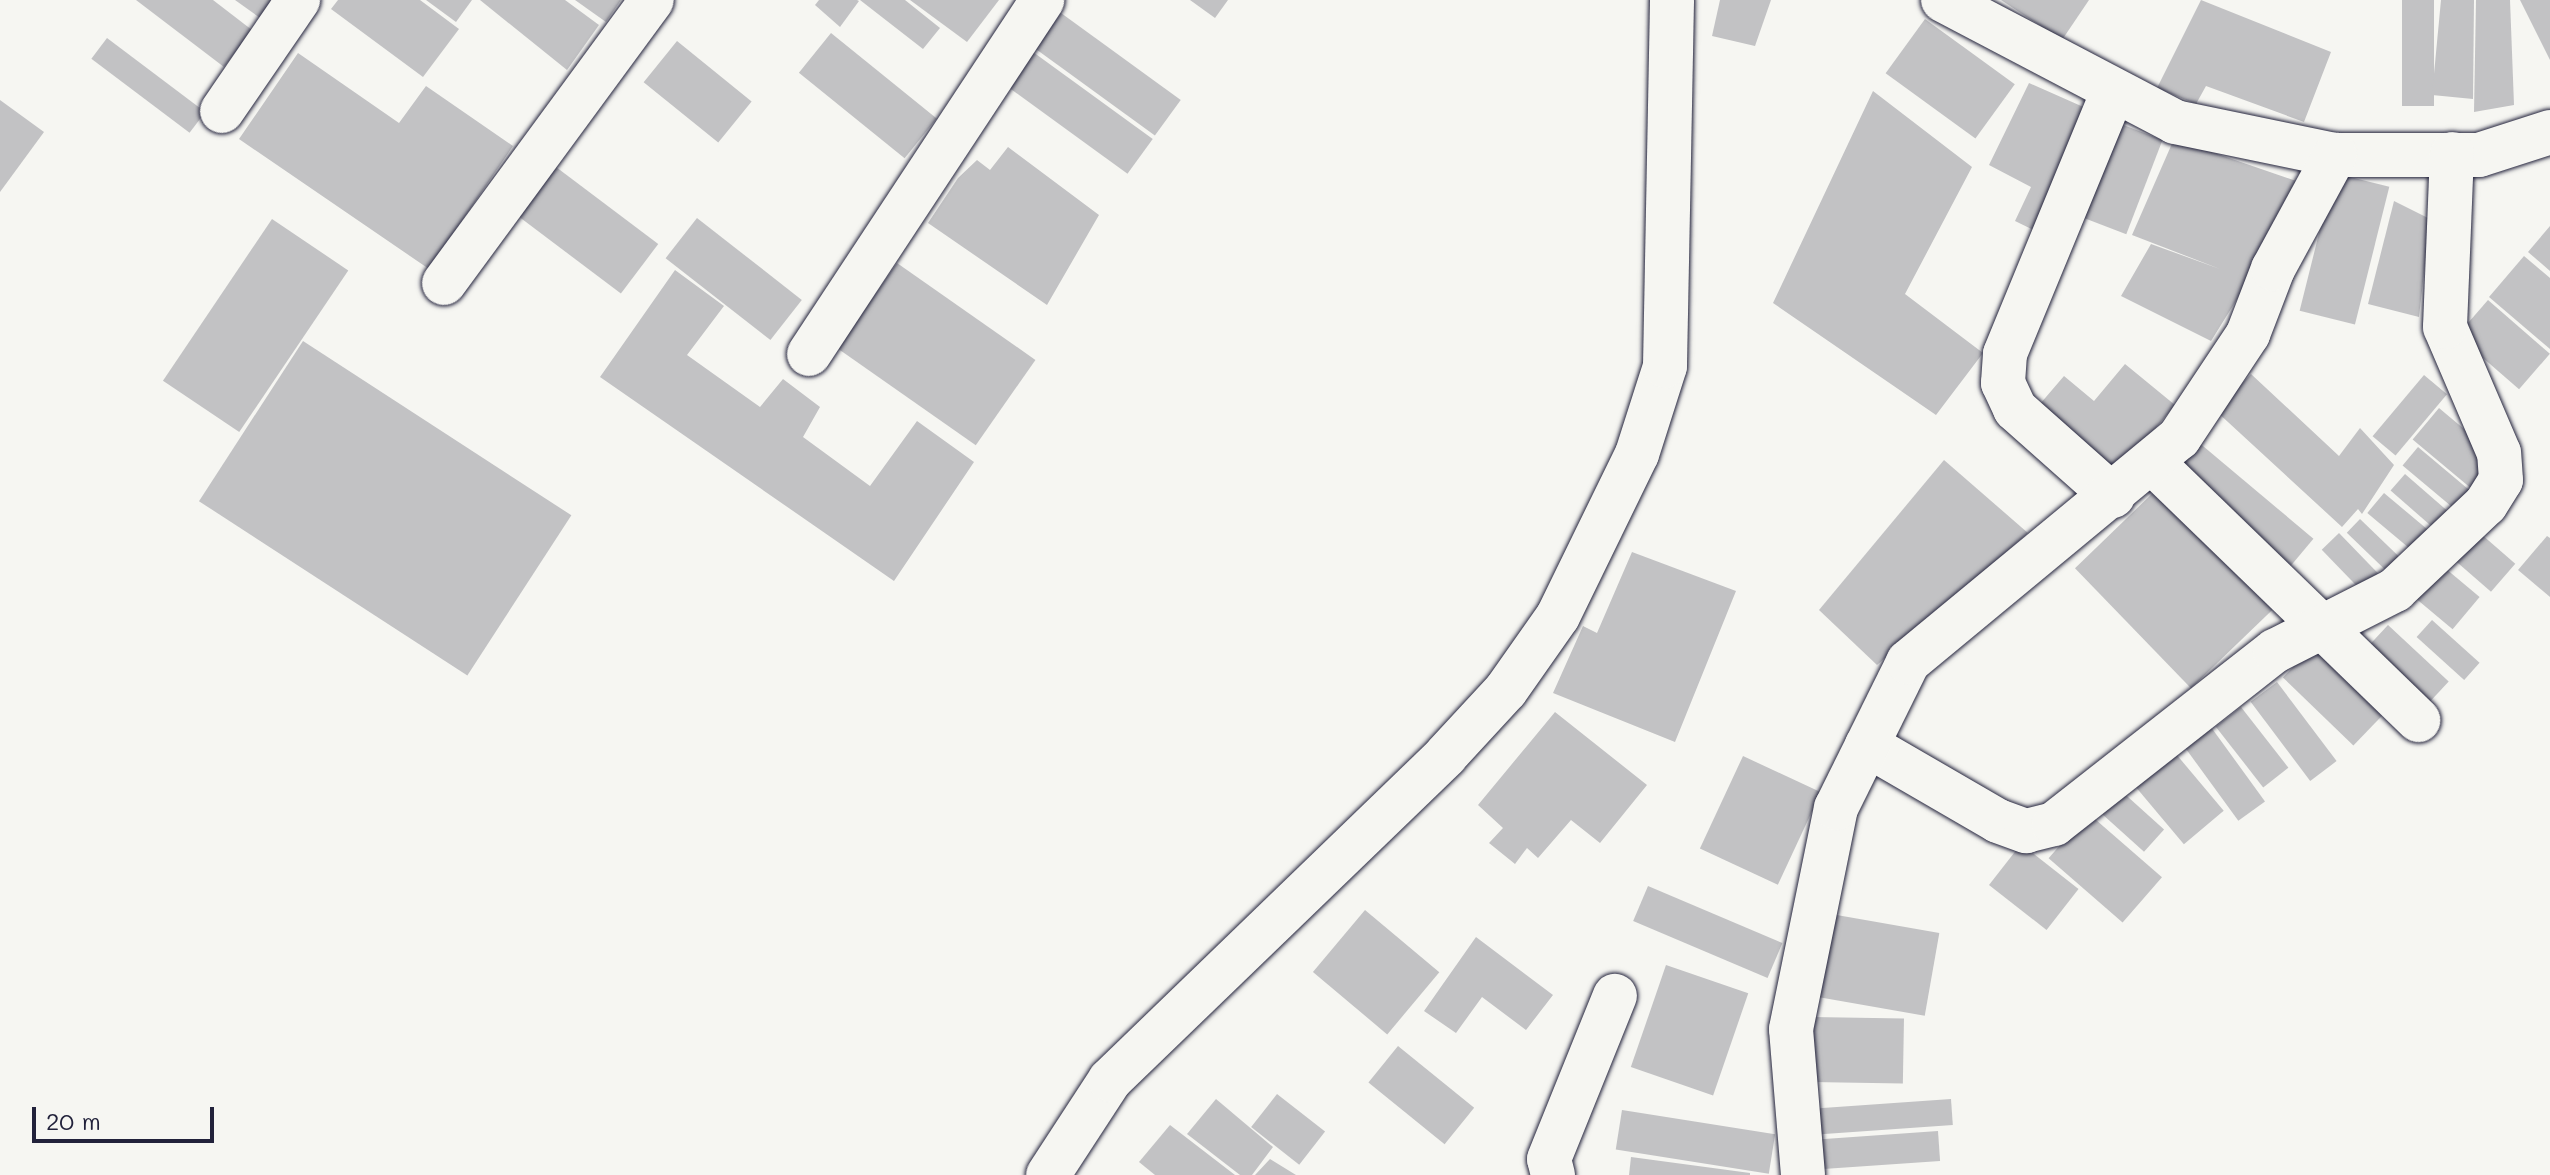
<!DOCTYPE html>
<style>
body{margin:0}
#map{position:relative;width:2550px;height:1175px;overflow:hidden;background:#f6f6f2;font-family:Mali,sans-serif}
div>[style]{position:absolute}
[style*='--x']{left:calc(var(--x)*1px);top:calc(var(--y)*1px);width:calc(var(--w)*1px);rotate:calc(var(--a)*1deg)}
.building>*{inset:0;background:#c2c2c4;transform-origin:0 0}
.roads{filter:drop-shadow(0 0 2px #22223b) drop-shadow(0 0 2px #22223b)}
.street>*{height:44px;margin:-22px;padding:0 22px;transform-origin:22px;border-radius:22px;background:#f6f6f2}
.secondary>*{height:44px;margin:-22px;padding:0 22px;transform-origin:22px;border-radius:22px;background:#f6f6f2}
span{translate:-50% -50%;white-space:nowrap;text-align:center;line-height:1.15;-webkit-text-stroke:6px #f6f6f2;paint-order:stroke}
.scale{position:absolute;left:32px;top:1107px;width:182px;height:36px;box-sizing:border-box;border:4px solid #22223b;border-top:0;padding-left:10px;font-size:24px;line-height:28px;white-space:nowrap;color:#22223b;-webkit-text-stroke:6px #f6f6f2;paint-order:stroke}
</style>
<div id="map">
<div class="building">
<div style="clip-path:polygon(136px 0,213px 0,252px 30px,224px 67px)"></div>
<div style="clip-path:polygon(235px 0,273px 0,260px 18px)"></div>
<div style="clip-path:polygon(338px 0,420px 0,459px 29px,423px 77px,331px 9px)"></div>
<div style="clip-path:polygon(426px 0,472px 0,456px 22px)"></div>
<div style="clip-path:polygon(480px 0,565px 0,599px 25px,567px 70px)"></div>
<div style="clip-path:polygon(575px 0,621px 0,606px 22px)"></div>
<div style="clip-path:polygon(819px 0,857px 0,859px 1px,840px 27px,815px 5px)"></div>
<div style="clip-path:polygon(860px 0,905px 0,940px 28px,923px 49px)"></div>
<div style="clip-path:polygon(910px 0,999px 0,967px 42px)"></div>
<div style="clip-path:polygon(1190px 0,1228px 0,1215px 18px)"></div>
<div style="clip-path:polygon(1720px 0,1771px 0,1755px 46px,1712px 36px)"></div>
<div style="clip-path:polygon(2001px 0,2089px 0,2062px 40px)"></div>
<div style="clip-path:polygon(2201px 0,2331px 52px,2304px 122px,2206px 86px,2196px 104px,2157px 88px)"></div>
<div style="left:2402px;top:0;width:32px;height:106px"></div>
<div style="clip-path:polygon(2441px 0,2474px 0,2473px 99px,2432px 95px)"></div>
<div style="clip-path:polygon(2476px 0,2510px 0,2514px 105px,2474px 112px)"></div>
<div style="clip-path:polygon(2520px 0,2550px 0,2550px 60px)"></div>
<div style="left:1061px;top:13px;width:148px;height:44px;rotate:36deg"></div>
<div style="left:1925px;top:19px;width:111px;height:67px;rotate:36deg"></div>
<div style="left:831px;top:33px;width:136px;height:51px;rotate:39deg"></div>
<div style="left:107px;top:38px;width:123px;height:26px;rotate:37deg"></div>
<div style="left:677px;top:41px;width:96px;height:53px;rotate:39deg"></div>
<div style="left:1033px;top:52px;width:148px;height:43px;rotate:36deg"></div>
<div style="clip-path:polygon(298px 53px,399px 123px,426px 86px,513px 146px,429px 269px,239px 139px)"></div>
<div style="clip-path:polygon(2029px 83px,2097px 113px,2046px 236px,2015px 221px,2031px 187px,1989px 165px)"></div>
<div style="clip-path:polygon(1873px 91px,1972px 167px,1905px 294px,1983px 353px,1936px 415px,1773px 303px)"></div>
<div style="clip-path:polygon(0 100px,44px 132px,0 192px)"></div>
<div style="left:2113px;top:121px;width:53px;height:101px;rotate:21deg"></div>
<div style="clip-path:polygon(2174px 139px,2308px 185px,2211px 341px,2121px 296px,2151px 244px,2220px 269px,2132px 235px)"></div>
<div style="clip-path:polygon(1008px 147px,1099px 215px,1047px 305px,928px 223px,958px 178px,977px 160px,990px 170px)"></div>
<div style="left:556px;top:167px;width:128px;height:62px;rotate:37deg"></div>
<div style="left:2334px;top:173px;width:57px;height:142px;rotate:14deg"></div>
<div style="clip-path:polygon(2394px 201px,2430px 219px,2419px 317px,2368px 304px)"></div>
<div style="left:697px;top:218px;width:133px;height:51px;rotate:38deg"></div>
<div style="left:272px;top:219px;width:92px;height:195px;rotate:34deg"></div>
<div style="clip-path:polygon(2550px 226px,2550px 271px,2528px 252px)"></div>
<div style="clip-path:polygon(2524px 256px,2550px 278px,2550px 349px,2489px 297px)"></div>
<div style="left:897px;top:263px;width:169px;height:104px;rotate:35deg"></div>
<div style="clip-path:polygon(675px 270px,724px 306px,687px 355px,760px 407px,783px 379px,820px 407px,803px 437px,870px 486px,917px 421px,974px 462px,894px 581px,600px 377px)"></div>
<div style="left:2488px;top:300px;width:82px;height:47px;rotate:41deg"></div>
<div style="left:303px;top:341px;width:320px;height:191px;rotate:33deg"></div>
<div style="clip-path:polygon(2125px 364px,2175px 405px,2118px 473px,2040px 404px,2064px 376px,2094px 401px)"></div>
<div style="clip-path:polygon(2251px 374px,2339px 456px,2360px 428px,2394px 465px,2362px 514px,2358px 509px,2342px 527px,2216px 411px)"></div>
<div style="left:2424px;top:375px;width:30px;height:80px;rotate:40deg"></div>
<div style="left:2439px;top:408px;width:75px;height:41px;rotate:40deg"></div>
<div style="left:2197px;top:441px;width:152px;height:43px;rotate:40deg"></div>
<div style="left:2418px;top:447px;width:70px;height:24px;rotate:40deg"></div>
<div style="clip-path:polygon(1944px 460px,2028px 533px,1877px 665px,1819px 610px)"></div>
<div style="left:2405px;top:474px;width:63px;height:22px;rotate:41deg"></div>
<div style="left:2157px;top:489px;width:167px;height:114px;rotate:46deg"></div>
<div style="left:2384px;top:493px;width:67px;height:26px;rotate:40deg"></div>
<div style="left:2360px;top:519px;width:66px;height:19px;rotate:44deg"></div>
<div style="left:2473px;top:527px;width:56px;height:37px;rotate:41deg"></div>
<div style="left:2339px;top:533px;width:62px;height:24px;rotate:46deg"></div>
<div style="clip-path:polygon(2547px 536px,2550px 538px,2550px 597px,2518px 570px)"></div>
<div style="clip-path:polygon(1632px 552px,1736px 591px,1675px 742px,1553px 693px,1583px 626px,1597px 633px)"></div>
<div style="left:2439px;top:563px;width:53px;height:42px;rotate:40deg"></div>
<div style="left:2432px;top:620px;width:64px;height:23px;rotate:42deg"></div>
<div style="left:2388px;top:625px;width:83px;height:30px;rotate:43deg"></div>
<div style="left:2319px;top:640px;width:98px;height:52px;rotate:44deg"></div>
<div style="left:2277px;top:682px;width:99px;height:33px;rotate:53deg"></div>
<div style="left:2241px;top:707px;width:77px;height:32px;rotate:52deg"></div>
<div style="clip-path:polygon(1555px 712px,1647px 785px,1600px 843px,1571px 820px,1538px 858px,1527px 848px,1515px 864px,1489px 843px,1503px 828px,1478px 805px)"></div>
<div style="left:2208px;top:723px;width:97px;height:33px;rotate:54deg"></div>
<div style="left:2171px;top:748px;width:82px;height:52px;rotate:50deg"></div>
<div style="left:1743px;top:756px;width:86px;height:102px;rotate:25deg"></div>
<div style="left:2118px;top:788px;width:62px;height:30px;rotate:42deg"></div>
<div style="left:2088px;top:813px;width:98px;height:60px;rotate:41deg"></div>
<div style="left:2021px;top:844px;width:73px;height:52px;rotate:38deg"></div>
<div style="left:1648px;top:886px;width:146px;height:38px;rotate:23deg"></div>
<div style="left:1365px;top:910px;width:97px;height:81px;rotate:40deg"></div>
<div style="left:1831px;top:914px;width:110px;height:84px;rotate:10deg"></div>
<div style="clip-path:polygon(1476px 937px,1553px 995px,1526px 1030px,1482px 997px,1456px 1033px,1424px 1011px)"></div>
<div style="left:1666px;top:965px;width:87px;height:108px;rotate:19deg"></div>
<div style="left:1812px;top:1017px;width:92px;height:65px;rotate:1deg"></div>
<div style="left:1398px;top:1046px;width:98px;height:47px;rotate:39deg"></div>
<div style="left:1277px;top:1094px;width:61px;height:42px;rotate:38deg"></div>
<div style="clip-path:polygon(1216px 1099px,1273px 1147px,1252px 1175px,1240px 1175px,1187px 1134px)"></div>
<div style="left:1951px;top:1099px;width:26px;height:143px;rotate:86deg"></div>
<div style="left:1622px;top:1110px;width:155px;height:40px;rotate:9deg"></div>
<div style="clip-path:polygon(1170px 1125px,1235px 1175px,1155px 1175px,1139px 1162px)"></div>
<div style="left:1938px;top:1131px;width:30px;height:128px;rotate:86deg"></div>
<div style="clip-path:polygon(1631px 1157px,1750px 1173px,1750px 1175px,1629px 1175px)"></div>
<div style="clip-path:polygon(1270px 1159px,1296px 1175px,1255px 1175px)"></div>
</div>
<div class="roads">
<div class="street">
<div style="--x:1943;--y:0;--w:262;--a:27.7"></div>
<div style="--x:2175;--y:122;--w:163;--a:11.7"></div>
<div style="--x:2335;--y:155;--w:144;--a:0"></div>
<div style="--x:2479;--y:155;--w:75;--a:-17.9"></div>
<div style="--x:2112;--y:94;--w:281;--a:112.4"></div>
<div style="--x:2005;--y:354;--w:29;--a:94"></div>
<div style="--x:2003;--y:383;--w:29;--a:65"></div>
<div style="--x:2015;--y:409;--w:131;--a:41.6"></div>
<div style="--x:222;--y:111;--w:135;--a:-55.6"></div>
<div style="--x:444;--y:283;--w:351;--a:-53.7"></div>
<div style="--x:809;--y:354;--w:424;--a:-56.6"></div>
<div style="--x:2152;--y:462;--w:371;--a:44.1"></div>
<div style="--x:1867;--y:745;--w:151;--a:30.1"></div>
<div style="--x:1998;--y:821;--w:30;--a:20"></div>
<div style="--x:2026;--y:831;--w:29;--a:-14"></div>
<div style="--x:2054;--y:824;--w:281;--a:-38.1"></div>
<div style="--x:2275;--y:651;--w:135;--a:-26.9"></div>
<div style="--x:2395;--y:590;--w:125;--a:-43.4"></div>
<div style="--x:2486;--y:504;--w:28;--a:-58"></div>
<div style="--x:2501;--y:480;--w:27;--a:-94"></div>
<div style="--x:2499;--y:453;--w:137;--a:-113.2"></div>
<div style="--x:2445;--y:327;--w:173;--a:-87.7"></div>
<div style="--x:1553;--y:1175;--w:16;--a:-104"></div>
<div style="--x:1549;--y:1159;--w:176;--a:-68"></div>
<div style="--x:1803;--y:1175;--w:146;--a:-94.7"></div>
<div style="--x:1791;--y:1029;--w:226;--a:-78.5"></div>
<div style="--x:1836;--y:808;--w:163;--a:-63.7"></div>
<div style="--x:1908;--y:662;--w:352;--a:-39.6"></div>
<div style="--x:2179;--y:438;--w:125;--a:-56.4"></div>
<div style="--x:2248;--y:334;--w:70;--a:-69"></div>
<div style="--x:2273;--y:269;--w:130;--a:-61.5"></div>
</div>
<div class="secondary">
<div style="--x:1048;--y:1175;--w:113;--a:-56.9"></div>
<div style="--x:1110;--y:1080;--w:467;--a:-44"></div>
<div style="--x:1446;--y:755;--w:88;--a:-47.3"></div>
<div style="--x:1506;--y:690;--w:90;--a:-54.9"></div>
<div style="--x:1558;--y:616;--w:180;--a:-64"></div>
<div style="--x:1637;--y:454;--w:92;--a:-72.3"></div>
<div style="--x:1665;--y:366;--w:366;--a:-88.9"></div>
</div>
</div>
<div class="scale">20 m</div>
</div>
